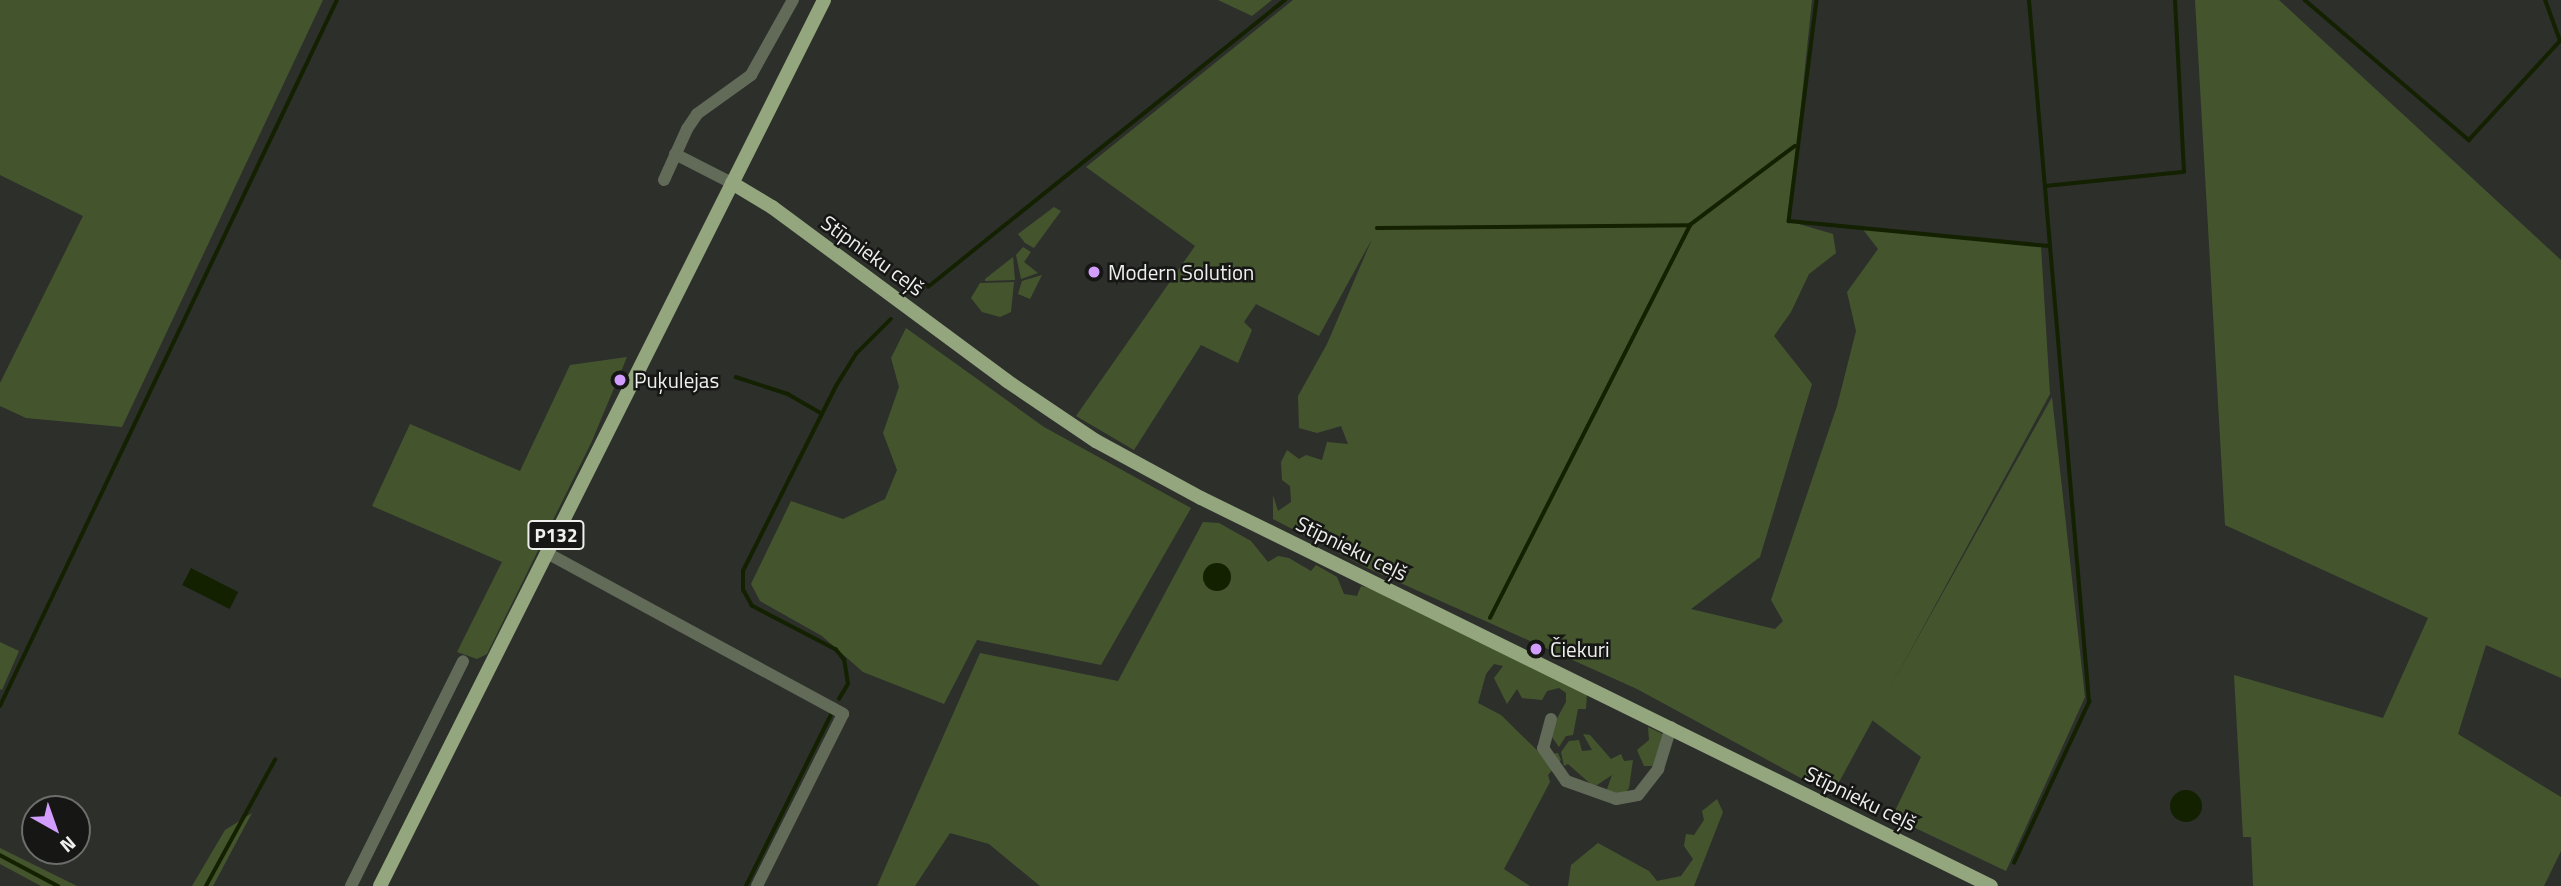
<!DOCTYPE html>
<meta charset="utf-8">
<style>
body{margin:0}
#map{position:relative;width:2561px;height:886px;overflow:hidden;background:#2d2f2b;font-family:"Titillium Web",sans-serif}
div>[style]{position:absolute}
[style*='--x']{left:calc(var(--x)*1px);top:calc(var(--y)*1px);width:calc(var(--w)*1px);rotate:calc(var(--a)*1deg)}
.green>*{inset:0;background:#44552e}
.water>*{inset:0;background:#132101;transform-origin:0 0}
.round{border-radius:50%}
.stream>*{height:3.5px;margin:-1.75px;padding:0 1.75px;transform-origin:1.75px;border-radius:1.75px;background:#132101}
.minor>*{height:12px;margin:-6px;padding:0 6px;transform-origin:6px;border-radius:6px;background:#616b57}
.major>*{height:14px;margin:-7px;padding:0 7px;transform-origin:7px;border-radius:7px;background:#93a67e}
.dots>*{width:19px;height:19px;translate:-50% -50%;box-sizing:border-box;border:4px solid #161715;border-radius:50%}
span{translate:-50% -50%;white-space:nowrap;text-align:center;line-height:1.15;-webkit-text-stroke:5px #161715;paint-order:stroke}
.shield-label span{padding:2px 5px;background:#161715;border:2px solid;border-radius:5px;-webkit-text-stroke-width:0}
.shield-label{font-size:19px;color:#eff0ed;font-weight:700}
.street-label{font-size:21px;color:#eff0ed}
.poi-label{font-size:21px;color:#eff0ed}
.left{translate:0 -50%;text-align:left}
.north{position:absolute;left:21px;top:795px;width:70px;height:70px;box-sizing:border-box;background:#161715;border:2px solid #6d6e6b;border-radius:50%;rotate:140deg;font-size:19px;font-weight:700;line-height:28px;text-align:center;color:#eff0ed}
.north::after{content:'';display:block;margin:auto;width:24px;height:32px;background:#d29dfd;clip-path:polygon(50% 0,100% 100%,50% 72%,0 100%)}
</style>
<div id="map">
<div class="green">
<div style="clip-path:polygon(0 0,323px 0,122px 427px,26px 418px,0 406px,0 383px,83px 216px,0 175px)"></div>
<div style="clip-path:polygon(1218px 0,1272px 0,1252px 16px)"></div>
<div style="clip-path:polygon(1293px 0,1812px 0,1789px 221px,1833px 234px,1836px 253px,1809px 274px,1791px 312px,1774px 336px,1812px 384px,1760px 557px,1691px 609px,1775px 629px,1783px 621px,1771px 600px,1837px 406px,1856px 331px,1847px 292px,1878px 249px,1861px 227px,2041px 246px,2050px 394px,1832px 795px,1637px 689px,1367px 568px,1273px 519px,1273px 495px,1278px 511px,1291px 502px,1290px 486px,1282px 480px,1281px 462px,1287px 450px,1299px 459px,1306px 455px,1322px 460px,1327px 442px,1348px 444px,1341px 426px,1317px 433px,1299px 428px,1298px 396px,1327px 344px,1372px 239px,1319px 336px,1256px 304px,1244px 322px,1252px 330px,1238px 363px,1201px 345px,1134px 450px,1076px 416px,1195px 246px,1086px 167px)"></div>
<div style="clip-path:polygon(2195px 0,2279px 0,2561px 260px,2561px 678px,2486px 645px,2458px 734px,2561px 797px,2561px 851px,2544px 886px,2253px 886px,2251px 837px,2243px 837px,2234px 675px,2383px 718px,2428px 618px,2225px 525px)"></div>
<div style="clip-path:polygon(1054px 207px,1061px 211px,1034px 248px,1025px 243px,1018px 234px)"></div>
<div style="clip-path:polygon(1023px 247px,1031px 252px,1024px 262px,1038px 273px,1021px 279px,1016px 255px)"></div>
<div style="clip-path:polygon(1013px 257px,1015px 280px,985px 281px,985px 279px)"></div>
<div style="clip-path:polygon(1042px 275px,1030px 299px,1018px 294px,1022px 281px)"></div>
<div style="clip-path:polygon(1014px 282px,1011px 312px,1000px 317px,982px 312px,971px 298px,980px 283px)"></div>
<div style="clip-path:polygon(906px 328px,1044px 427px,1191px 508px,1101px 665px,977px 640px,944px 704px,863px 672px,822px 636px,760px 601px,751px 584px,791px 501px,843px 519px,885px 499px,897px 470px,883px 433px,899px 387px,891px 358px)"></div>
<div style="clip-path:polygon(627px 357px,592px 441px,487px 654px,477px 659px,457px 652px,502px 562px,372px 506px,410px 424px,520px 471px,570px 365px)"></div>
<div style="clip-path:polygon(2052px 397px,2085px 697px,2006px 871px,1892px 817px,1921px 757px,1872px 720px)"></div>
<div style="clip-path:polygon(1203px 522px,1219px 523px,1251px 541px,1268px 562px,1278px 556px,1289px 558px,1311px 571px,1316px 565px,1337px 577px,1344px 594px,1357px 596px,1361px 586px,1369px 588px,1587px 693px,1586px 709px,1578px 709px,1573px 735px,1566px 736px,1559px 747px,1549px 733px,1566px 702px,1566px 693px,1559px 688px,1547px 691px,1542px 700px,1522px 698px,1517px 689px,1507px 704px,1494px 678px,1503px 666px,1494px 664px,1486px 674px,1478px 703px,1501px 715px,1542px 755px,1558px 753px,1561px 760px,1548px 775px,1550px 782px,1504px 869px,1530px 886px,1040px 886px,989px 844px,950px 833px,915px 886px,877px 886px,980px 653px,1118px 681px)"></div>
<div style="clip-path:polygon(0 642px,19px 651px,2px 690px,0 689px)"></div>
<div style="clip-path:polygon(1648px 727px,1663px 734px,1653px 766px,1644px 766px,1637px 750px,1649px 740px)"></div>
<div style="clip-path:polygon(1583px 734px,1590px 735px,1611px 759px,1621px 754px,1624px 761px,1633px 760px,1629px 788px,1624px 794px,1611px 795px,1607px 789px,1612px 775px,1594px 787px,1568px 764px,1564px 766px,1561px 752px,1569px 741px,1579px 740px,1582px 751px,1592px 750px)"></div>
<div style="clip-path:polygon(1717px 799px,1723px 812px,1694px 886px,1568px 886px,1571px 865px,1598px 843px,1649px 871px,1657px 881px,1681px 876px,1693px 859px,1684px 846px,1686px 834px,1694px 835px,1704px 820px,1702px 811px)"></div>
<div style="clip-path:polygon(252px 813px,213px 886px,192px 886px,225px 830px)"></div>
<div style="clip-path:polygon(0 848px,77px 886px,41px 886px,0 864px)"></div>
</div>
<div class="water">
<div class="round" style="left:1203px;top:563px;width:28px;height:28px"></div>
<div style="left:191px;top:568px;width:53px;height:19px;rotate:27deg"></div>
<div class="round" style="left:2170px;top:790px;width:32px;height:32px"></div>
</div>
<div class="stream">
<div style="--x:1817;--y:0;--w:223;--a:97.2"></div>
<div style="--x:1789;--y:221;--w:261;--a:5.5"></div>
<div style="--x:2305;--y:0;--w:216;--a:40.5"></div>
<div style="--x:2469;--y:140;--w:134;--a:-47.4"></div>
<div style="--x:2560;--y:41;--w:44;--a:-110.1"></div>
<div style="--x:2045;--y:186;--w:140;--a:-5.8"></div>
<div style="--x:2184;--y:172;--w:172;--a:-93"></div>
<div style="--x:1377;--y:228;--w:313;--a:-0.5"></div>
<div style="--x:928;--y:287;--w:458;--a:-38.8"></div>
<div style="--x:736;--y:377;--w:55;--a:18.1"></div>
<div style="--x:788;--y:394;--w:39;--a:30"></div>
<div style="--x:1490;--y:618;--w:441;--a:-63"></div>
<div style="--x:1690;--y:225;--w:131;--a:-37"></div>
<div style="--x:839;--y:699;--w:17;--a:-59"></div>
<div style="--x:848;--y:684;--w:24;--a:-99"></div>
<div style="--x:844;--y:660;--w:13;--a:-129"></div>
<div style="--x:836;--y:650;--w:95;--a:-152.4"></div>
<div style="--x:752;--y:606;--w:18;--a:-119"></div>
<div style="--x:743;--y:590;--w:19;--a:-90"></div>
<div style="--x:743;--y:571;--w:207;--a:-63.3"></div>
<div style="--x:836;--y:386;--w:38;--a:-58"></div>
<div style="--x:856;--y:354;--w:49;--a:-45"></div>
<div style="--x:0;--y:706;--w:782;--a:-64.48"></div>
<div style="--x:0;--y:855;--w:66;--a:28.1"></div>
<div style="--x:2014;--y:863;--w:178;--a:-65"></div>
<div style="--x:2089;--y:702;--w:705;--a:-94.89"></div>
<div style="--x:206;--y:886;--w:144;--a:-61.3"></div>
<div style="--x:746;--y:886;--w:193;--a:-63.6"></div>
</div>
<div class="minor">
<div style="--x:675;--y:154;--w:64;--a:27"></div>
<div style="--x:664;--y:180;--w:56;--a:-65.7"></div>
<div style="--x:687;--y:129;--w:18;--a:-56"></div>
<div style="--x:697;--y:114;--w:67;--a:-35.8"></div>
<div style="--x:751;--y:75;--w:86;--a:-60.8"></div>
<div style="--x:547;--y:553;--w:337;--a:28.5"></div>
<div style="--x:843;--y:714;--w:192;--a:116.6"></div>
<div style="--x:1551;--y:719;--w:30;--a:105"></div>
<div style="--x:1543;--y:748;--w:40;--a:55.1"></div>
<div style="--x:1566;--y:781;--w:53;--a:19.8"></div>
<div style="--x:1616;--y:799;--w:22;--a:-10"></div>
<div style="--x:1638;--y:795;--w:33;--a:-52"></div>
<div style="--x:1658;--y:769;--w:44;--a:-72.8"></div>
<div style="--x:351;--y:886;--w:251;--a:-63.5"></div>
</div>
<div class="major">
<div style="--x:732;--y:183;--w:47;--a:31"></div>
<div style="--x:772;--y:207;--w:292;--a:36.5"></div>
<div style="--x:1007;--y:381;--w:107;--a:34"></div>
<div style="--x:1096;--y:441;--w:119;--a:28.5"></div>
<div style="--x:1201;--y:498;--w:880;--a:26.16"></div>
<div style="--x:380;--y:886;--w:991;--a:-63.38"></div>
</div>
<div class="dots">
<div style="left:1094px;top:272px;background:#d29dfd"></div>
<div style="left:620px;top:380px;background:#d29dfd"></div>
<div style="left:1536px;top:649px;background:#d29dfd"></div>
</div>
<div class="shield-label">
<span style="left:556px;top:535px">P132</span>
</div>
<div class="street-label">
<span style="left:873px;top:255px;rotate:36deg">Stīpnieku ceļš</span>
<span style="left:1352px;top:548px;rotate:26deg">Stīpnieku ceļš</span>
<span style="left:1861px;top:798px;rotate:26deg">Stīpnieku ceļš</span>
</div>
<div class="poi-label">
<span class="left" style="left:1108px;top:272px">Modern Solution</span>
<span class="left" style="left:634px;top:380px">Puķulejas</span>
<span class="left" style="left:1550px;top:649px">Čiekuri</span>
</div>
<div class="north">N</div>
</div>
